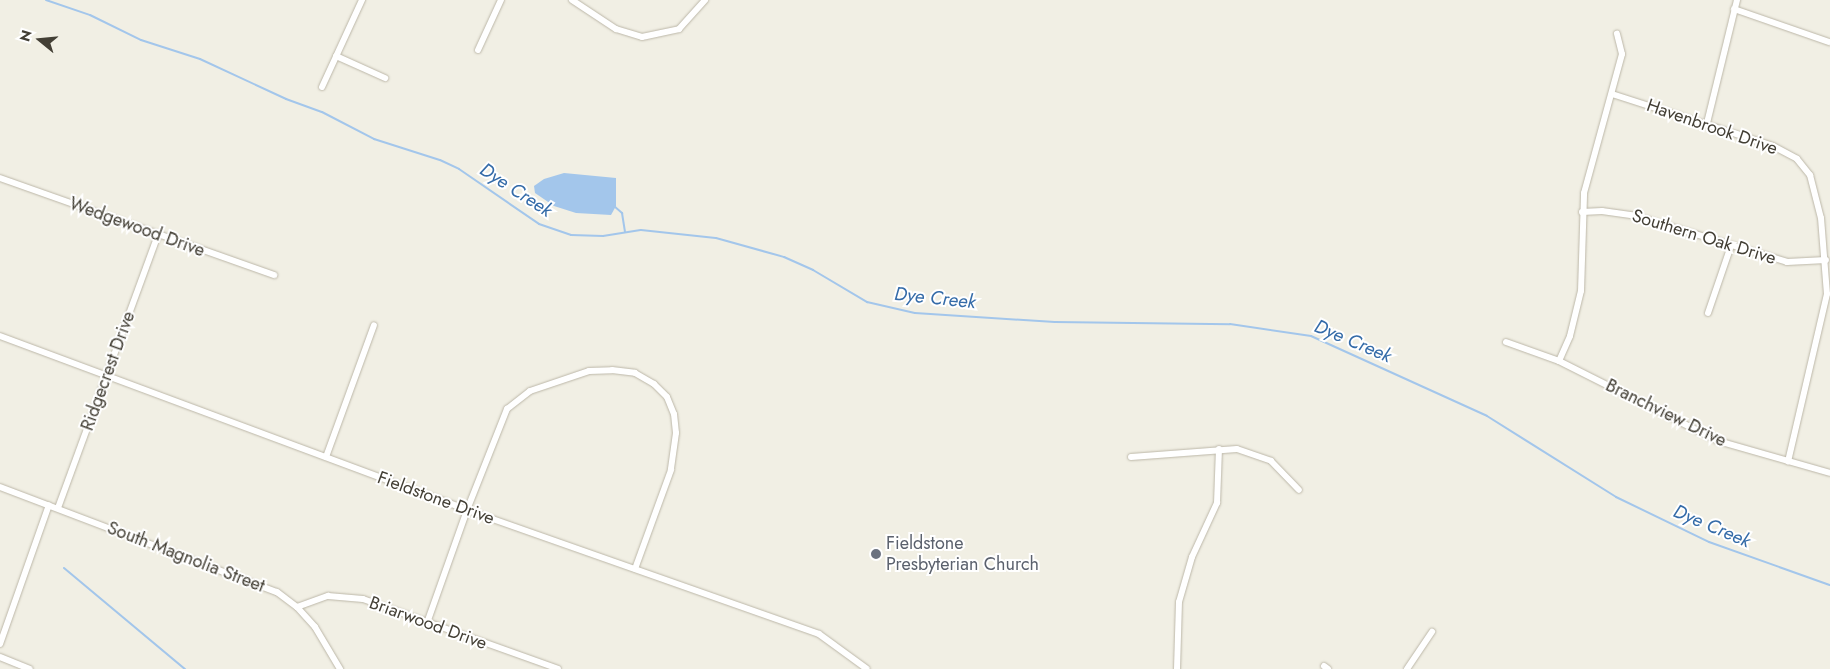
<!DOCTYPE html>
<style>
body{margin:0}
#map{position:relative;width:1830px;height:669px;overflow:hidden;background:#f1efe4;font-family:Jost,sans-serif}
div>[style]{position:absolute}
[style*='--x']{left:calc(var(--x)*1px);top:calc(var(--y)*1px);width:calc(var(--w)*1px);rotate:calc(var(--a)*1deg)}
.water>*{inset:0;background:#a3c6eb}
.stream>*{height:2px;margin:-1px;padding:0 1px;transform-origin:1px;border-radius:1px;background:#a3c6eb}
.roads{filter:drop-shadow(0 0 1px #bcb7a8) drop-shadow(0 0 1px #bcb7a8)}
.street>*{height:6px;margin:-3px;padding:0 3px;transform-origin:3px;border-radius:3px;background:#fff}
.dots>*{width:14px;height:14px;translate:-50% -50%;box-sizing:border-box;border:2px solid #fff;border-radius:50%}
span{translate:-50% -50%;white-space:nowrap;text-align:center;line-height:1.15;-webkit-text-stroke:4px #fff;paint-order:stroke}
.street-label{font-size:18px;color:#433f35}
.worship-label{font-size:18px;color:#5b616d}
.left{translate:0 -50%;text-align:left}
.water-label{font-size:19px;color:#346ba8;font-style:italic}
.north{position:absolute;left:15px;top:15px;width:50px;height:50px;-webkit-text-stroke:4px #fff;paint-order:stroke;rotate:287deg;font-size:14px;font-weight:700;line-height:20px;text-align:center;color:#433f35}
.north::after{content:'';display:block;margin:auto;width:18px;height:22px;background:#433f35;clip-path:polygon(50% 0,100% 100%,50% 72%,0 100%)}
</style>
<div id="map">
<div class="water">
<div style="clip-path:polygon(564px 173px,616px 178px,616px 206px,611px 215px,576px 213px,554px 206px,535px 193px,534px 186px,544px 179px)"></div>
</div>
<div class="stream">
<div style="--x:46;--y:0;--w:46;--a:18.8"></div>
<div style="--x:90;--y:15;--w:57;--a:26.1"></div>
<div style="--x:141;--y:40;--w:62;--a:17.9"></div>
<div style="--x:200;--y:59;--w:95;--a:24.9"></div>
<div style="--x:286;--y:99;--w:38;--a:20"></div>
<div style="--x:322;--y:112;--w:59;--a:27.4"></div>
<div style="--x:374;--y:139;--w:69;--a:17.7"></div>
<div style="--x:440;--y:160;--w:21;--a:25"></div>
<div style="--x:459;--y:169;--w:97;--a:34.5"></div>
<div style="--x:539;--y:224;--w:34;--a:19"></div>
<div style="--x:571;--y:235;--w:32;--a:2"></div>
<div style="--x:603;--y:236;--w:38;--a:-9"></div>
<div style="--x:641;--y:230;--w:75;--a:6.1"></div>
<div style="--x:716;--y:238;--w:71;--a:15.6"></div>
<div style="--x:784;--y:257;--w:32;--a:24"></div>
<div style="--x:813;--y:270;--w:63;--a:30.7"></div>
<div style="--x:867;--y:302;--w:49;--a:12.9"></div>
<div style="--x:915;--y:313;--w:140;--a:3.7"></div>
<div style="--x:1055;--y:322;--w:175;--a:0.7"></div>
<div style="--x:1230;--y:324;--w:82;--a:8.4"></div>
<div style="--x:1311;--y:336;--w:193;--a:24.4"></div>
<div style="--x:1487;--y:416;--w:152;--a:32.1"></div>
<div style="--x:1616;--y:497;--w:103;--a:25.8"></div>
<div style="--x:1709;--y:542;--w:128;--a:19.6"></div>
<div style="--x:614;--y:206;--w:11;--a:41"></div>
<div style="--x:622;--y:213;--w:19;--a:81"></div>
<div style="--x:64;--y:568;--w:158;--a:39.9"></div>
</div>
<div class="roads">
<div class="street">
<div style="--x:572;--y:0;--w:53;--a:33.4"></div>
<div style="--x:616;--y:29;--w:27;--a:17"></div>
<div style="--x:642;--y:37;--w:38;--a:-12"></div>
<div style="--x:679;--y:29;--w:39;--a:-48"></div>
<div style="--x:1734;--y:9;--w:101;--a:19.2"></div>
<div style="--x:478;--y:50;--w:55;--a:-65.3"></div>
<div style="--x:336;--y:56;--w:54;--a:24.2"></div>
<div style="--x:322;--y:87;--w:96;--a:-65.3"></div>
<div style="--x:1612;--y:94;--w:169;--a:17.9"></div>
<div style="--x:1773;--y:146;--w:27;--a:28"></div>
<div style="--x:1797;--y:159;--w:21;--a:51"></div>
<div style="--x:1810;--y:175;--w:44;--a:75.7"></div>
<div style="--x:1821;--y:218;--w:76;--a:85.5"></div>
<div style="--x:1827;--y:294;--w:172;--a:103.1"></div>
<div style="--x:1707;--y:123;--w:127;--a:-76.3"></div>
<div style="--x:0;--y:178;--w:291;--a:19.5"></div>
<div style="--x:1582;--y:212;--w:20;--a:-3"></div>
<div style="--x:1602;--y:211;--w:34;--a:8"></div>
<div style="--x:1636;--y:216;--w:158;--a:16.9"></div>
<div style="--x:1787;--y:262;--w:39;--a:-3"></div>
<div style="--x:1708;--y:313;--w:71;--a:-71.1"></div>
<div style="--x:0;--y:336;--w:498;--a:20.4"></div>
<div style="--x:467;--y:510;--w:373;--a:19.4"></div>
<div style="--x:819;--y:634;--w:59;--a:36.1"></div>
<div style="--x:1506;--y:342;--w:56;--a:19.7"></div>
<div style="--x:1559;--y:361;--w:178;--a:26.7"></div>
<div style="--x:1718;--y:441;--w:116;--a:15.9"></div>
<div style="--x:1559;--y:361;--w:27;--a:-66"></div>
<div style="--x:1570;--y:336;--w:46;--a:-76.3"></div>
<div style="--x:1581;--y:291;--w:98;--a:-88.2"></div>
<div style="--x:1584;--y:193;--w:144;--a:-74.7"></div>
<div style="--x:1622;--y:54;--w:21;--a:-104"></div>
<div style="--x:326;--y:457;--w:140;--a:-70"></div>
<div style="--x:1131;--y:457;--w:106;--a:-4.3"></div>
<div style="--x:1237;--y:449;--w:36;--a:19"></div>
<div style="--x:1271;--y:461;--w:40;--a:46"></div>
<div style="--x:0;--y:487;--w:296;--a:20.8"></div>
<div style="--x:277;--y:592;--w:25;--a:37"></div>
<div style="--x:297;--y:607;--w:27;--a:48"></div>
<div style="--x:315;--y:627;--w:49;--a:59.2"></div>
<div style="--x:58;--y:508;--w:291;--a:-69.9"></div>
<div style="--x:297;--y:607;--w:33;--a:-20"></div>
<div style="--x:328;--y:596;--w:35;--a:5"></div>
<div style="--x:363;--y:599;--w:207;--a:19.7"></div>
<div style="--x:427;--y:623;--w:120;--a:-70.5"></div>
<div style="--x:467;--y:510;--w:109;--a:-68.4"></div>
<div style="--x:507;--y:409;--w:29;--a:-38"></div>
<div style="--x:530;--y:391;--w:62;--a:-18.7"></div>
<div style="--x:589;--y:371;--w:23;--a:-2"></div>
<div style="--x:612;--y:370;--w:23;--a:7"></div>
<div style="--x:635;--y:373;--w:22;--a:30"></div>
<div style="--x:654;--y:384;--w:18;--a:45"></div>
<div style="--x:667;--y:397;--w:18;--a:68"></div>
<div style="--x:674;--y:414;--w:19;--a:84"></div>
<div style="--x:676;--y:433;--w:37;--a:98"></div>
<div style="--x:671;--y:470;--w:105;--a:110"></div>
<div style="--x:0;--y:644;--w:147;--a:-70.6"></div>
<div style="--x:0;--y:657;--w:32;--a:22"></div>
<div style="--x:1324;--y:666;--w:5;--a:37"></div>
<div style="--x:1177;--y:669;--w:67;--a:-88.3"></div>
<div style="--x:1179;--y:602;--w:47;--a:-73.9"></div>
<div style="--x:1192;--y:557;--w:60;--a:-65.2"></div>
<div style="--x:1217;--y:503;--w:54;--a:-87.9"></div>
<div style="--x:1407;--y:669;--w:45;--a:-56"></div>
</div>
</div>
<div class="dots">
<div style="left:876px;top:554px;background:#6b7280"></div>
</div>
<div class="street-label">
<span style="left:1712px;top:127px;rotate:19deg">Havenbrook Drive</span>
<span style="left:137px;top:227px;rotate:20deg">Wedgewood Drive</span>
<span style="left:1704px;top:237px;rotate:17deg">Southern Oak Drive</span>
<span style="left:108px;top:371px;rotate:-70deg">Ridgecrest Drive</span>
<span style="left:1666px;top:413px;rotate:26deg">Branchview Drive</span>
<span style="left:436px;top:498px;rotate:20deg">Fieldstone Drive</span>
<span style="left:186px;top:557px;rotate:21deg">South Magnolia Street</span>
<span style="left:428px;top:623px;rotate:20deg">Briarwood Drive</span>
</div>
<div class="worship-label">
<span class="left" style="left:886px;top:554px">Fieldstone<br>Presbyterian Church</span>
</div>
<div class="water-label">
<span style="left:516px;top:190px;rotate:33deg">Dye Creek</span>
<span style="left:935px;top:298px;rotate:6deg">Dye Creek</span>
<span style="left:1353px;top:341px;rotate:23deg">Dye Creek</span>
<span style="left:1712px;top:526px;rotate:23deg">Dye Creek</span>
</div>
<div class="north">N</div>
</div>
